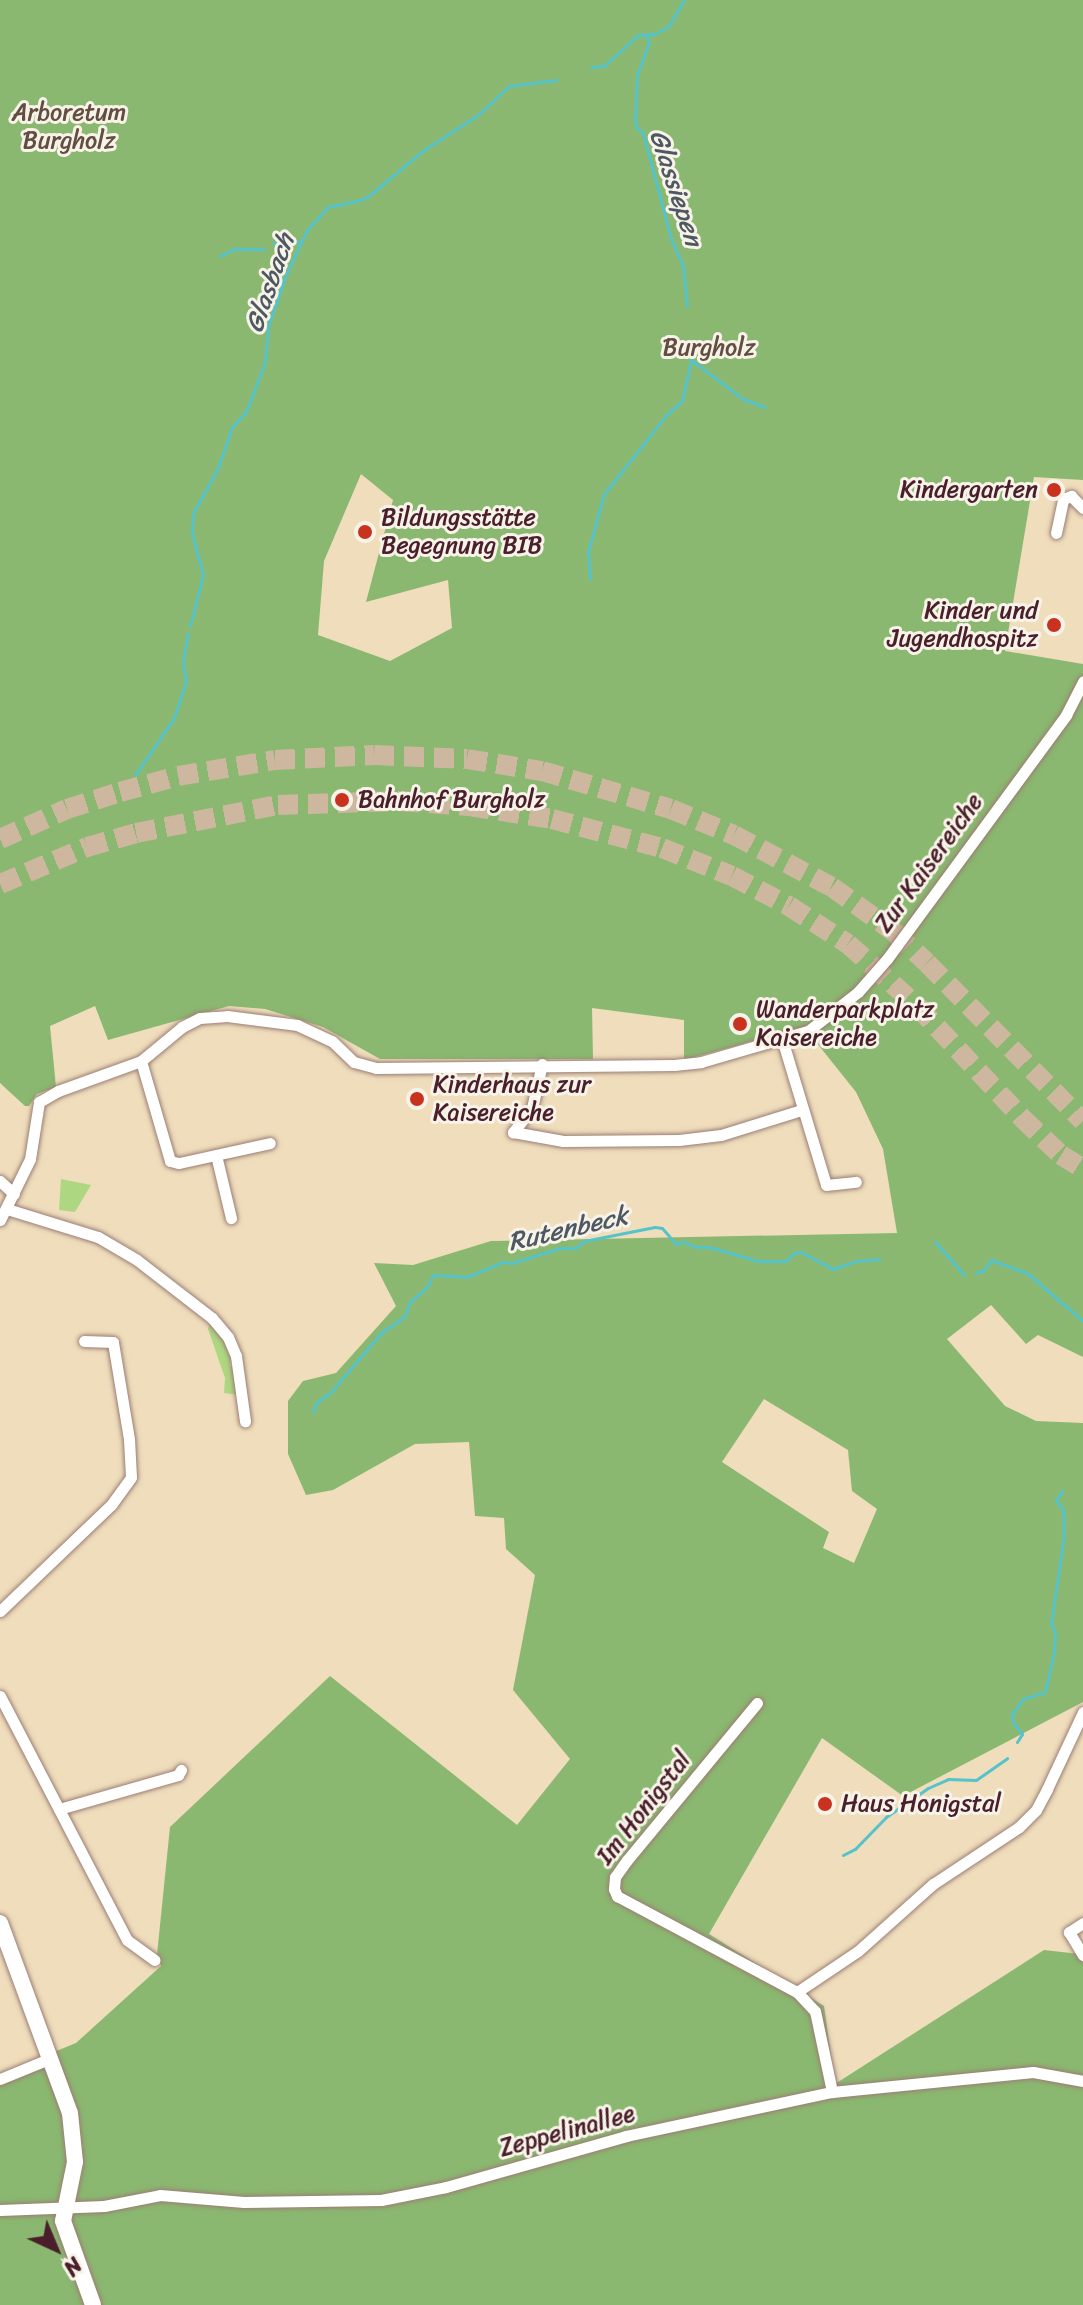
<!DOCTYPE html>
<meta charset="utf-8">
<style>
body{margin:0}
#map{position:relative;width:1083px;height:2305px;overflow:hidden;background:#efddbc;font-family:Sriracha,sans-serif}
div>[style]{position:absolute}
[style*='--x']{left:calc(var(--x)*1px);top:calc(var(--y)*1px);width:calc(var(--w)*1px);rotate:calc(var(--a)*1deg)}
.green>*{inset:0;background:#aed782}
.forest>*{inset:0;background:#8ab870}
.stream>*{height:3px;margin:-1.5px;padding:0 1.5px;transform-origin:1.5px;border-radius:1.5px;background:#55c3c9}
.highway-tunnel>*{height:20px;margin-top:-10px;transform-origin:0;background:repeating-linear-gradient(90deg,#ceb79f 0 20px,transparent 0 30px)}
.roads{filter:drop-shadow(0 0 2px #9c7e74) drop-shadow(0 0 2px #9c7e74)}
.street>*{height:11px;margin:-5.5px;padding:0 5.5px;transform-origin:5.5px;border-radius:5.5px;background:#fff}
.secondary>*{height:16px;margin:-8px;padding:0 8px;transform-origin:8px;border-radius:8px;background:#fff}
.dots>*{width:22px;height:22px;translate:-50% -50%;box-sizing:border-box;border:4px solid #f7f3e8;border-radius:50%}
span{translate:-50% -50%;white-space:nowrap;text-align:center;line-height:1.15;-webkit-text-stroke:6px #f7f3e8;paint-order:stroke}
.park-label{font-size:24px;color:#634d41}
.poi-label{font-size:24px;color:#4a1f2b}
.right{translate:-100% -50%;text-align:right}
.left{translate:0 -50%;text-align:left}
.street-label{font-size:24px;color:#4a1f2b}
.water-label{font-size:26px;color:#4e5862;font-style:italic}
.north{position:absolute;left:16px;top:2209px;width:80px;height:80px;-webkit-text-stroke:6px #f7f3e8;paint-order:stroke;rotate:136deg;font-size:22px;font-weight:700;line-height:32px;text-align:center;color:#4a1f2b}
.north::after{content:'';display:block;margin:auto;width:28px;height:36px;background:#4a1f2b;clip-path:polygon(50% 0,100% 100%,50% 72%,0 100%)}
</style>
<div id="map">
<div class="green">
<div style="clip-path:polygon(61px 1179px,91px 1185px,75px 1212px,59px 1210px)"></div>
<div style="clip-path:polygon(210px 1323px,219px 1328px,231px 1359px,230px 1366px,237px 1368px,238px 1395px,224px 1393px,225px 1378px,208px 1329px)"></div>
</div>
<div class="forest">
<div style="clip-path:polygon(evenodd,0 0,1083px 0,1083px 480px,1034px 477px,1005px 651px,1083px 664px,1083px 1357px,1038px 1335px,1026px 1344px,991px 1305px,947px 1339px,1005px 1406px,1036px 1421px,1083px 1423px,1083px 1702px,903px 1796px,822px 1738px,709px 1934px,824px 2006px,835px 2084px,1044px 1950px,1079px 1954px,1073px 1933px,1083px 1950px,1083px 2305px,0 2305px,0 2074px,76px 2043px,161px 1966px,157px 1955px,170px 1827px,330px 1676px,517px 1825px,570px 1759px,513px 1690px,535px 1575px,506px 1549px,504px 1518px,475px 1516px,469px 1442px,415px 1444px,333px 1490px,306px 1495px,288px 1454px,288px 1401px,303px 1381px,336px 1373px,396px 1306px,374px 1263px,413px 1265px,491px 1241px,897px 1233px,883px 1149px,856px 1092px,812px 1037px,811px 1025px,684px 1060px,684px 1020px,592px 1008px,593px 1059px,380px 1059px,323px 1027px,265px 1009px,229px 1006px,108px 1040px,95px 1006px,50px 1026px,56px 1087px,37px 1094px,29px 1106px,25px 1106px,0 1083px,0 0,361px 474px,393px 500px,366px 602px,448px 580px,452px 628px,390px 661px,318px 635px,324px 561px,361px 474px,0 0,764px 1399px,848px 1450px,852px 1491px,877px 1509px,854px 1563px,823px 1548px,829px 1532px,722px 1462px,764px 1399px)"></div>
</div>
<div class="stream">
<div style="--x:646;--y:35;--w:8;--a:67"></div>
<div style="--x:649;--y:42;--w:35;--a:110"></div>
<div style="--x:637;--y:75;--w:46;--a:92.5"></div>
<div style="--x:635;--y:121;--w:7;--a:74"></div>
<div style="--x:637;--y:128;--w:8;--a:40"></div>
<div style="--x:643;--y:133;--w:110;--a:75.2"></div>
<div style="--x:671;--y:239;--w:30;--a:66"></div>
<div style="--x:683;--y:266;--w:40;--a:84.3"></div>
<div style="--x:591;--y:67;--w:13;--a:-4"></div>
<div style="--x:604;--y:66;--w:46;--a:-42.4"></div>
<div style="--x:638;--y:35;--w:16;--a:-4"></div>
<div style="--x:654;--y:34;--w:16;--a:-27"></div>
<div style="--x:668;--y:27;--w:31;--a:-59"></div>
<div style="--x:273;--y:243;--w:28;--a:-2"></div>
<div style="--x:220;--y:256;--w:16;--a:-27"></div>
<div style="--x:234;--y:249;--w:30;--a:0"></div>
<div style="--x:693;--y:361;--w:63;--a:37.2"></div>
<div style="--x:743;--y:399;--w:23;--a:20"></div>
<div style="--x:590;--y:579;--w:27;--a:-94"></div>
<div style="--x:588;--y:552;--w:60;--a:-74.6"></div>
<div style="--x:604;--y:494;--w:102;--a:-51.8"></div>
<div style="--x:667;--y:414;--w:20;--a:-41"></div>
<div style="--x:682;--y:401;--w:46;--a:-77.5"></div>
<div style="--x:190;--y:626;--w:53;--a:-75.7"></div>
<div style="--x:203;--y:575;--w:42;--a:-105"></div>
<div style="--x:192;--y:534;--w:21;--a:-87"></div>
<div style="--x:193;--y:513;--w:51;--a:-60.9"></div>
<div style="--x:218;--y:468;--w:43;--a:-71.1"></div>
<div style="--x:232;--y:427;--w:21;--a:-47"></div>
<div style="--x:246;--y:412;--w:53;--a:-69.2"></div>
<div style="--x:265;--y:362;--w:35;--a:-85"></div>
<div style="--x:268;--y:327;--w:53;--a:-71.2"></div>
<div style="--x:285;--y:277;--w:52;--a:-64.9"></div>
<div style="--x:307;--y:230;--w:31;--a:-48"></div>
<div style="--x:328;--y:207;--w:34;--a:-12"></div>
<div style="--x:361;--y:200;--w:10;--a:-29"></div>
<div style="--x:370;--y:195;--w:67;--a:-40.1"></div>
<div style="--x:421;--y:152;--w:69;--a:-33.2"></div>
<div style="--x:479;--y:114;--w:41;--a:-43"></div>
<div style="--x:509;--y:86;--w:48;--a:-7.1"></div>
<div style="--x:135;--y:775;--w:69;--a:-55.6"></div>
<div style="--x:174;--y:718;--w:39;--a:-72"></div>
<div style="--x:186;--y:681;--w:20;--a:-99"></div>
<div style="--x:183;--y:661;--w:28;--a:-80"></div>
<div style="--x:935;--y:1242;--w:44;--a:48.7"></div>
<div style="--x:976;--y:1273;--w:9;--a:-21"></div>
<div style="--x:984;--y:1270;--w:12;--a:-55"></div>
<div style="--x:991;--y:1260;--w:38;--a:20"></div>
<div style="--x:1027;--y:1273;--w:74;--a:40.6"></div>
<div style="--x:313;--y:1412;--w:11;--a:-68"></div>
<div style="--x:317;--y:1402;--w:16;--a:-35"></div>
<div style="--x:330;--y:1393;--w:79;--a:-49.6"></div>
<div style="--x:381;--y:1333;--w:28;--a:-35"></div>
<div style="--x:404;--y:1317;--w:16;--a:-68"></div>
<div style="--x:410;--y:1302;--w:23;--a:-41"></div>
<div style="--x:427;--y:1287;--w:13;--a:-63"></div>
<div style="--x:433;--y:1275;--w:34;--a:3"></div>
<div style="--x:467;--y:1277;--w:39;--a:-23"></div>
<div style="--x:503;--y:1262;--w:9;--a:6"></div>
<div style="--x:512;--y:1263;--w:50;--a:-17.4"></div>
<div style="--x:560;--y:1248;--w:16;--a:0"></div>
<div style="--x:576;--y:1248;--w:11;--a:-41"></div>
<div style="--x:584;--y:1241;--w:72;--a:-11.2"></div>
<div style="--x:655;--y:1227;--w:7;--a:8"></div>
<div style="--x:662;--y:1228;--w:21;--a:49"></div>
<div style="--x:676;--y:1244;--w:9;--a:-13"></div>
<div style="--x:685;--y:1242;--w:11;--a:27"></div>
<div style="--x:695;--y:1247;--w:14;--a:0"></div>
<div style="--x:709;--y:1247;--w:51;--a:15.9"></div>
<div style="--x:758;--y:1261;--w:28;--a:0"></div>
<div style="--x:786;--y:1261;--w:11;--a:-45"></div>
<div style="--x:794;--y:1253;--w:7;--a:-8"></div>
<div style="--x:801;--y:1252;--w:36;--a:28"></div>
<div style="--x:833;--y:1269;--w:24;--a:-19"></div>
<div style="--x:856;--y:1261;--w:24;--a:-5"></div>
<div style="--x:1017;--y:1742;--w:9;--a:-58"></div>
<div style="--x:1022;--y:1734;--w:15;--a:-127"></div>
<div style="--x:1013;--y:1722;--w:8;--a:-97"></div>
<div style="--x:1012;--y:1714;--w:19;--a:-54"></div>
<div style="--x:1023;--y:1699;--w:23;--a:-18"></div>
<div style="--x:1045;--y:1692;--w:41;--a:-77.3"></div>
<div style="--x:1054;--y:1652;--w:20;--a:-87"></div>
<div style="--x:1055;--y:1632;--w:10;--a:-114"></div>
<div style="--x:1051;--y:1623;--w:89;--a:-81.6"></div>
<div style="--x:1064;--y:1535;--w:26;--a:-92"></div>
<div style="--x:1063;--y:1509;--w:11;--a:-131"></div>
<div style="--x:1056;--y:1501;--w:12;--a:-59"></div>
<div style="--x:843;--y:1855;--w:13;--a:-27"></div>
<div style="--x:855;--y:1849;--w:45;--a:-45.9"></div>
<div style="--x:886;--y:1817;--w:51;--a:-34.6"></div>
<div style="--x:928;--y:1788;--w:22;--a:-24"></div>
<div style="--x:948;--y:1779;--w:28;--a:2"></div>
<div style="--x:976;--y:1780;--w:38;--a:-35"></div>
</div>
<div class="highway-tunnel">
<div style="--x:0;--y:839;--w:73;--a:-24.1"></div>
<div style="--x:67;--y:809;--w:56;--a:-17.8"></div>
<div style="--x:120;--y:792;--w:60;--a:-15.4"></div>
<div style="--x:178;--y:776;--w:98;--a:-9.4"></div>
<div style="--x:275;--y:760;--w:99;--a:-2.9"></div>
<div style="--x:374;--y:755;--w:93;--a:2.5"></div>
<div style="--x:467;--y:759;--w:76;--a:9.1"></div>
<div style="--x:542;--y:771;--w:134;--a:16.4"></div>
<div style="--x:671;--y:809;--w:68;--a:22.4"></div>
<div style="--x:734;--y:835;--w:111;--a:28"></div>
<div style="--x:832;--y:887;--w:77;--a:36"></div>
<div style="--x:894;--y:932;--w:45;--a:43.2"></div>
<div style="--x:927;--y:963;--w:222;--a:45.4"></div>
<div style="--x:0;--y:884;--w:95;--a:-23"></div>
<div style="--x:87;--y:847;--w:51;--a:-15.9"></div>
<div style="--x:136;--y:833;--w:145;--a:-11.2"></div>
<div style="--x:278;--y:805;--w:122;--a:-1.9"></div>
<div style="--x:400;--y:801;--w:70;--a:4.1"></div>
<div style="--x:470;--y:806;--w:83;--a:9"></div>
<div style="--x:552;--y:819;--w:114;--a:14.8"></div>
<div style="--x:662;--y:848;--w:75;--a:21.8"></div>
<div style="--x:732;--y:876;--w:64;--a:27.8"></div>
<div style="--x:789;--y:906;--w:70;--a:32.8"></div>
<div style="--x:848;--y:944;--w:93;--a:41.9"></div>
<div style="--x:917;--y:1006;--w:154;--a:46.8"></div>
<div style="--x:1022;--y:1118;--w:54;--a:43.5"></div>
<div style="--x:1061;--y:1155;--w:26;--a:32"></div>
</div>
<div class="roads">
<div class="street">
<div style="--x:1056;--y:533;--w:35;--a:-78"></div>
<div style="--x:1063;--y:499;--w:9;--a:-21"></div>
<div style="--x:1071;--y:496;--w:17;--a:45"></div>
<div style="--x:782;--y:1039;--w:152;--a:73.2"></div>
<div style="--x:826;--y:1185;--w:30;--a:-6"></div>
<div style="--x:141;--y:1061;--w:104;--a:73.8"></div>
<div style="--x:170;--y:1161;--w:9;--a:13"></div>
<div style="--x:179;--y:1163;--w:93;--a:-12.4"></div>
<div style="--x:542;--y:1064;--w:45;--a:102.8"></div>
<div style="--x:532;--y:1108;--w:31;--a:128"></div>
<div style="--x:513;--y:1132;--w:51;--a:10.2"></div>
<div style="--x:563;--y:1141;--w:116;--a:-0.5"></div>
<div style="--x:679;--y:1140;--w:42;--a:-6.8"></div>
<div style="--x:721;--y:1135;--w:85;--a:-17.2"></div>
<div style="--x:216;--y:1155;--w:65;--a:76.6"></div>
<div style="--x:0;--y:1181;--w:19;--a:43"></div>
<div style="--x:7;--y:1209;--w:95;--a:17.1"></div>
<div style="--x:98;--y:1237;--w:45;--a:30.5"></div>
<div style="--x:137;--y:1260;--w:95;--a:37.7"></div>
<div style="--x:212;--y:1318;--w:25;--a:50"></div>
<div style="--x:228;--y:1337;--w:21;--a:67"></div>
<div style="--x:236;--y:1356;--w:66;--a:82.1"></div>
<div style="--x:0;--y:1220;--w:68;--a:-63.8"></div>
<div style="--x:30;--y:1159;--w:58;--a:-81"></div>
<div style="--x:39;--y:1102;--w:22;--a:-30"></div>
<div style="--x:58;--y:1091;--w:88;--a:-19.9"></div>
<div style="--x:141;--y:1061;--w:53;--a:-39.7"></div>
<div style="--x:182;--y:1027;--w:20;--a:-27"></div>
<div style="--x:200;--y:1018;--w:27;--a:-4"></div>
<div style="--x:227;--y:1016;--w:71;--a:7.3"></div>
<div style="--x:297;--y:1025;--w:38;--a:25"></div>
<div style="--x:332;--y:1041;--w:30;--a:44"></div>
<div style="--x:354;--y:1062;--w:23;--a:15"></div>
<div style="--x:376;--y:1068;--w:298;--a:-0.6"></div>
<div style="--x:674;--y:1065;--w:27;--a:-6"></div>
<div style="--x:701;--y:1062;--w:111;--a:-16.2"></div>
<div style="--x:808;--y:1031;--w:63;--a:-38"></div>
<div style="--x:858;--y:992;--w:44;--a:-48.7"></div>
<div style="--x:887;--y:959;--w:303;--a:-53.7"></div>
<div style="--x:1066;--y:715;--w:38;--a:-63"></div>
<div style="--x:0;--y:1611;--w:153;--a:-43.7"></div>
<div style="--x:111;--y:1505;--w:34;--a:-54"></div>
<div style="--x:131;--y:1477;--w:38;--a:-93"></div>
<div style="--x:129;--y:1439;--w:98;--a:-99.4"></div>
<div style="--x:113;--y:1342;--w:29;--a:-178"></div>
<div style="--x:0;--y:1696;--w:275;--a:62.5"></div>
<div style="--x:127;--y:1940;--w:34;--a:36"></div>
<div style="--x:757;--y:1703;--w:204;--a:129.6"></div>
<div style="--x:627;--y:1860;--w:21;--a:125"></div>
<div style="--x:615;--y:1877;--w:12;--a:95"></div>
<div style="--x:614;--y:1889;--w:8;--a:67"></div>
<div style="--x:617;--y:1896;--w:204;--a:28.1"></div>
<div style="--x:797;--y:1992;--w:26;--a:47"></div>
<div style="--x:815;--y:2011;--w:83;--a:78.1"></div>
<div style="--x:59;--y:1809;--w:124;--a:-15.9"></div>
<div style="--x:178;--y:1775;--w:6;--a:-59"></div>
<div style="--x:1083;--y:1923;--w:17;--a:147"></div>
<div style="--x:1069;--y:1932;--w:27;--a:59"></div>
<div style="--x:797;--y:1992;--w:73;--a:-33.9"></div>
<div style="--x:858;--y:1951;--w:101;--a:-41.8"></div>
<div style="--x:933;--y:1884;--w:103;--a:-33.5"></div>
<div style="--x:1019;--y:1827;--w:24;--a:-45"></div>
<div style="--x:1036;--y:1810;--w:24;--a:-62"></div>
<div style="--x:1047;--y:1789;--w:85;--a:-64.9"></div>
<div style="--x:0;--y:2079;--w:55;--a:-22.4"></div>
<div style="--x:0;--y:2210;--w:104;--a:-2.2"></div>
<div style="--x:104;--y:2206;--w:57;--a:-11.1"></div>
<div style="--x:160;--y:2195;--w:84;--a:4.8"></div>
<div style="--x:244;--y:2202;--w:137;--a:-0.8"></div>
<div style="--x:381;--y:2200;--w:66;--a:-11.3"></div>
<div style="--x:446;--y:2187;--w:187;--a:-15.8"></div>
<div style="--x:626;--y:2136;--w:211;--a:-12.1"></div>
<div style="--x:832;--y:2092;--w:202;--a:-5.7"></div>
<div style="--x:1033;--y:2072;--w:51;--a:10.2"></div>
</div>
<div class="secondary">
<div style="--x:0;--y:1923;--w:202;--a:69.8"></div>
<div style="--x:70;--y:2113;--w:49;--a:84.2"></div>
<div style="--x:75;--y:2162;--w:60;--a:101.5"></div>
<div style="--x:63;--y:2221;--w:89;--a:70.3"></div>
</div>
</div>
<div class="dots">
<div style="left:1054px;top:490px;background:#c8321e"></div>
<div style="left:365px;top:532px;background:#c8321e"></div>
<div style="left:1054px;top:625px;background:#c8321e"></div>
<div style="left:342px;top:800px;background:#c8321e"></div>
<div style="left:740px;top:1024px;background:#c8321e"></div>
<div style="left:417px;top:1099px;background:#c8321e"></div>
<div style="left:825px;top:1804px;background:#c8321e"></div>
</div>
<div class="park-label">
<span style="left:69px;top:127px">Arboretum<br>Burgholz</span>
<span style="left:709px;top:348px">Burgholz</span>
</div>
<div class="poi-label">
<span class="right" style="left:1038px;top:490px">Kindergarten</span>
<span class="left" style="left:381px;top:532px">Bildungsstätte<br>Begegnung BIB</span>
<span class="right" style="left:1038px;top:625px">Kinder und<br>Jugendhospitz</span>
<span class="left" style="left:358px;top:800px">Bahnhof Burgholz</span>
<span class="left" style="left:756px;top:1024px">Wanderparkplatz<br>Kaisereiche</span>
<span class="left" style="left:433px;top:1099px">Kinderhaus zur<br>Kaisereiche</span>
<span class="left" style="left:841px;top:1804px">Haus Honigstal</span>
</div>
<div class="street-label">
<span style="left:929px;top:863px;rotate:-54deg">Zur Kaisereiche</span>
<span style="left:644px;top:1808px;rotate:-52deg">Im Honigstal</span>
<span style="left:567px;top:2131px;rotate:-15deg">Zeppelinallee</span>
</div>
<div class="water-label">
<span style="left:676px;top:188px;rotate:72deg">Glassiepen</span>
<span style="left:270px;top:283px;rotate:-71deg">Glasbach</span>
<span style="left:568px;top:1229px;rotate:-13deg">Rutenbeck</span>
</div>
<div class="north">N</div>
</div>
